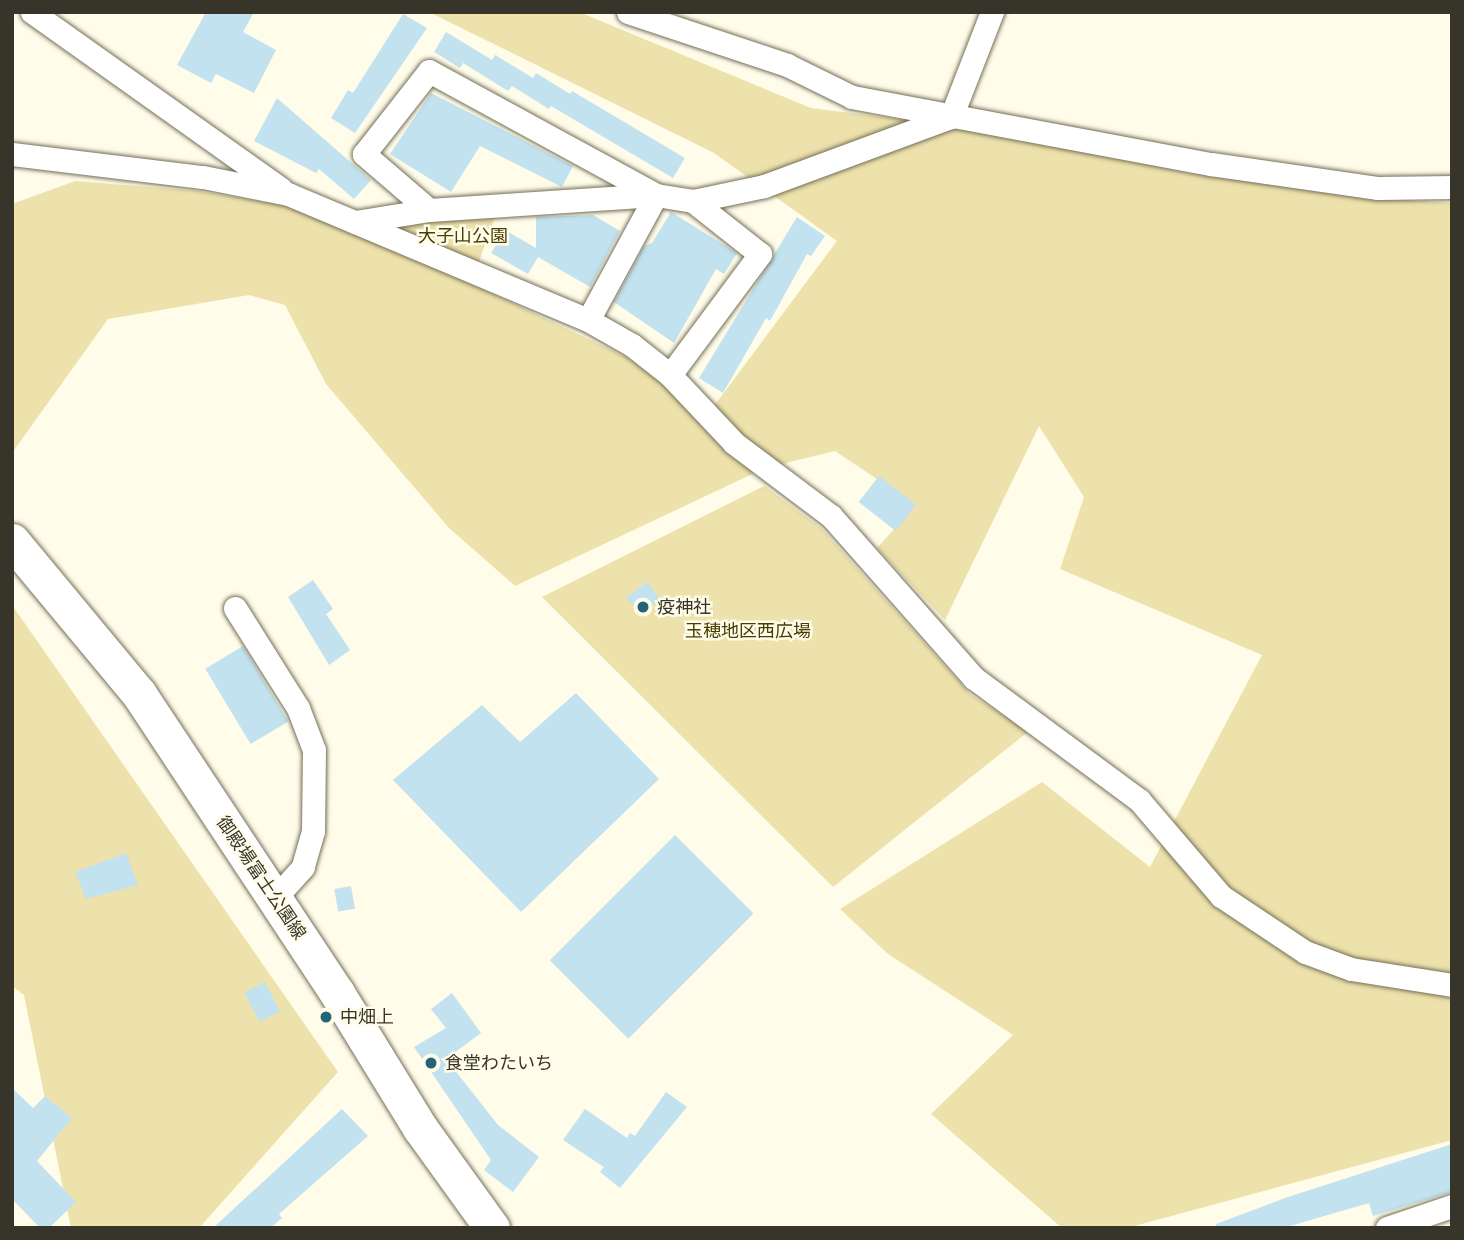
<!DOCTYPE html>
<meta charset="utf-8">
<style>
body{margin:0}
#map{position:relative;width:1464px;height:1240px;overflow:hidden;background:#fffcea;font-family:"Varela Round","Noto Sans JP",sans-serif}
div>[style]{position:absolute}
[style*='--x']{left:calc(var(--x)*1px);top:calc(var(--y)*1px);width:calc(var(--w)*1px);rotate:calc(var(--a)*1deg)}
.green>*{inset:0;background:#ede2ac}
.building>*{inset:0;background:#c2e2ef;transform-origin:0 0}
.roads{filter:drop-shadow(0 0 2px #757057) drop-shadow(0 0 2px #757057)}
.street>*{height:23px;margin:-11.5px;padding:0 11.5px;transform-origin:11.5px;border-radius:11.5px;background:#fff}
.primary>*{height:35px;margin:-17.5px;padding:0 17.5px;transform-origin:17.5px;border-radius:17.5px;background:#fff}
.dots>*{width:19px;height:19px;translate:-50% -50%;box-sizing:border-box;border:4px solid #fffcea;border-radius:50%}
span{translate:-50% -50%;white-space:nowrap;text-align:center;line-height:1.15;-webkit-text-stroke:5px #fffcea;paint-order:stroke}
.park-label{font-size:18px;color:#483d00}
.poi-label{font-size:18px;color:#37352a}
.left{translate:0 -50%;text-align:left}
.street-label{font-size:18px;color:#37352a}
.frame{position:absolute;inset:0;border:14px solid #37352a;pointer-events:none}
</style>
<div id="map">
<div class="green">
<div style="clip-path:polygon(429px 12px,579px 12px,811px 108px,1032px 136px,1185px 173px,1373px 198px,1452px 203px,1452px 1140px,1127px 1228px,1062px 1228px,931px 1114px,1013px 1035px,888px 954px,840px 909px,1042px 782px,1150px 867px,1262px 655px,1060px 569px,1084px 497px,1039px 426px,945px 620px,877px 548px,916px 505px,835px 451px,765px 468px,515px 586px,449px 528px,326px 384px,285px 305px,249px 295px,108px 319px,12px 453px,12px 204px,75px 181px,198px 191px,318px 211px,626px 357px,708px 414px,837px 241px,714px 153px)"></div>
<div style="clip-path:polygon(497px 211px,477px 267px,370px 224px)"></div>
<div style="clip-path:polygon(764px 486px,821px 528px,971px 695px,1029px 731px,833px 887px,542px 597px)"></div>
<div style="clip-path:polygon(12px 605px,338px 1072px,199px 1228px,71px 1228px,24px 995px,12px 986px)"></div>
</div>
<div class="building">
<div style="clip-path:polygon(206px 12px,254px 12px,243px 32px,276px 50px,254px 93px,216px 74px,211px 83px,177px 65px)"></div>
<div style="clip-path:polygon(403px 14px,427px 28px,355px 133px,331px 118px,348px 90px,353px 93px)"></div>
<div style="clip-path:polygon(446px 32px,492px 60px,495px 55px,533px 78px,536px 73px,570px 94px,572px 91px,685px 158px,673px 178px,551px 106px,549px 109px,512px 86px,508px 91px,463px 63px,460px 68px,434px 52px)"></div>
<div style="clip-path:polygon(431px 93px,573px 166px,562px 187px,480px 146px,451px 192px,390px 154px)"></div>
<div style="clip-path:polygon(277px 98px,371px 180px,354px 199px,319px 169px,316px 173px,254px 141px)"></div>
<div style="clip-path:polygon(671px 212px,737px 253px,724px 274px,716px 269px,674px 343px,614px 302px,644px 246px,652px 243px)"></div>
<div style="clip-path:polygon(593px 215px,620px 231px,590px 287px,538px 257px,528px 274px,491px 253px,505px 230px,536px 248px,536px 217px)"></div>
<div style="clip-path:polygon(797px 217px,825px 236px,811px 256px,807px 254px,770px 321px,766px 318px,723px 393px,699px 378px)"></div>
<div style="left:879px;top:476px;width:47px;height:33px;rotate:38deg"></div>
<div style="clip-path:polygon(313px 580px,333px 609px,326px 614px,350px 650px,329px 665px,288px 597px)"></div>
<div style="clip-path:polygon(647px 582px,659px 597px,644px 615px,626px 598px)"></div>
<div style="left:243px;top:646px;width:88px;height:44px;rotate:59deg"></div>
<div style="clip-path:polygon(576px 693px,659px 779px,521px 912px,393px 780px,482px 705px,520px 742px)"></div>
<div style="left:675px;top:835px;width:111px;height:177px;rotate:45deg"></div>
<div style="clip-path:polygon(126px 853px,138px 885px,86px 899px,75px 872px)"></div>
<div style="left:351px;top:886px;width:23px;height:17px;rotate:80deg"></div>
<div style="left:265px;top:982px;width:33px;height:23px;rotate:63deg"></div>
<div style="clip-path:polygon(452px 993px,481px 1033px,446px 1059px,498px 1125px,539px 1157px,513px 1192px,484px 1170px,491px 1160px,414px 1047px,446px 1028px,431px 1009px)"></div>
<div style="clip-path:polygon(12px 1088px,33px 1108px,45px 1096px,72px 1118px,37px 1161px,76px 1202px,49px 1228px,40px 1228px,12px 1199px)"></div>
<div style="clip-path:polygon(666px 1092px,687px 1107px,620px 1188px,600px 1172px,604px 1167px,563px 1140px,585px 1109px,627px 1138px,630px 1133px,635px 1136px)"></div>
<div style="clip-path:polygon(342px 1109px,368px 1136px,279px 1214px,282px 1218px,270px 1228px,213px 1228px)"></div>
<div style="clip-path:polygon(1452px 1144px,1452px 1192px,1373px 1216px,1369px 1203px,1283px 1228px,1216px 1228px,1216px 1224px,1285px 1198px)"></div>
</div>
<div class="roads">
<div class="street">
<div style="--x:32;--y:12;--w:305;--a:35.4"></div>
<div style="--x:628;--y:12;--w:168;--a:18.4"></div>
<div style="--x:787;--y:65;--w:72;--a:26.2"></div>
<div style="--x:852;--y:97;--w:365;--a:10.6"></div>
<div style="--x:1211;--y:164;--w:169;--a:8.2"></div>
<div style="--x:1378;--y:188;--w:74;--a:-0.8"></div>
<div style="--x:12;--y:154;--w:192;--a:6.9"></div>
<div style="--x:203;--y:177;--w:87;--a:11.3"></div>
<div style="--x:288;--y:194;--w:325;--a:22.8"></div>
<div style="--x:588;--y:320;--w:51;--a:29.6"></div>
<div style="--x:632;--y:345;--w:48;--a:38.3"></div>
<div style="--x:670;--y:375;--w:93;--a:46.7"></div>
<div style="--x:734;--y:443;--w:121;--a:37"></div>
<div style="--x:831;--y:516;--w:216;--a:48.6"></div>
<div style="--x:974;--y:678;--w:205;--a:36.5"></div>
<div style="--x:1139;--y:800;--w:126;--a:49.5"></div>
<div style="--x:1221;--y:896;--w:101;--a:33.7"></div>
<div style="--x:1305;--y:952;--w:49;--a:20.3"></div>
<div style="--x:1351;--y:969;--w:102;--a:9"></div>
<div style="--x:429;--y:210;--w:86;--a:-139.3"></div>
<div style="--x:364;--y:154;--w:105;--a:-51.9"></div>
<div style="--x:429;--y:71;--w:259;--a:28.6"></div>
<div style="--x:656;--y:195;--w:142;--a:118.5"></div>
<div style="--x:355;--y:222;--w:75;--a:-9.2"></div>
<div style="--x:429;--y:210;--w:227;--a:-3.8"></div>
<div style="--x:656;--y:195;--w:37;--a:9"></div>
<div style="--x:693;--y:201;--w:73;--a:-11.9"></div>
<div style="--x:764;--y:186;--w:199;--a:-20.3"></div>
<div style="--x:951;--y:117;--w:113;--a:-68.7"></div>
<div style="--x:670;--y:375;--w:151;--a:-53.4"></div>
<div style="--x:760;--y:254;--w:85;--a:-141.7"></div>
<div style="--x:235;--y:608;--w:118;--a:57.8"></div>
<div style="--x:298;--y:708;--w:45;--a:69.1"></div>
<div style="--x:314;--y:750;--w:81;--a:90.7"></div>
<div style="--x:313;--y:831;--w:37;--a:106"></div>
<div style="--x:303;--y:867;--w:43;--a:132.2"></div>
<div style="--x:1387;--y:1228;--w:69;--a:-18.7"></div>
</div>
<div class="primary">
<div style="--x:12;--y:541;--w:199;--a:50.3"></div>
<div style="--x:139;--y:694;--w:359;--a:56.5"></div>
<div style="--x:337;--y:993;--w:158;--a:58.4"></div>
<div style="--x:420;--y:1128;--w:123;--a:54.2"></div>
</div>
</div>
<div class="dots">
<div style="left:643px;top:607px;background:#246479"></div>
<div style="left:326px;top:1017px;background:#246479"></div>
<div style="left:431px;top:1063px;background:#246479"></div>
</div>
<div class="park-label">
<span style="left:463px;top:236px">大子山公園</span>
<span style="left:748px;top:631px">玉穂地区西広場</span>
</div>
<div class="poi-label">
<span class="left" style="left:657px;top:607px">疫神社</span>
<span class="left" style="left:340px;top:1017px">中畑上</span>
<span class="left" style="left:445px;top:1063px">食堂わたいち</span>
</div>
<div class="street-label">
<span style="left:261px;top:878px;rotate:56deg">御殿場富士公園線</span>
</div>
<div class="frame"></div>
</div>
